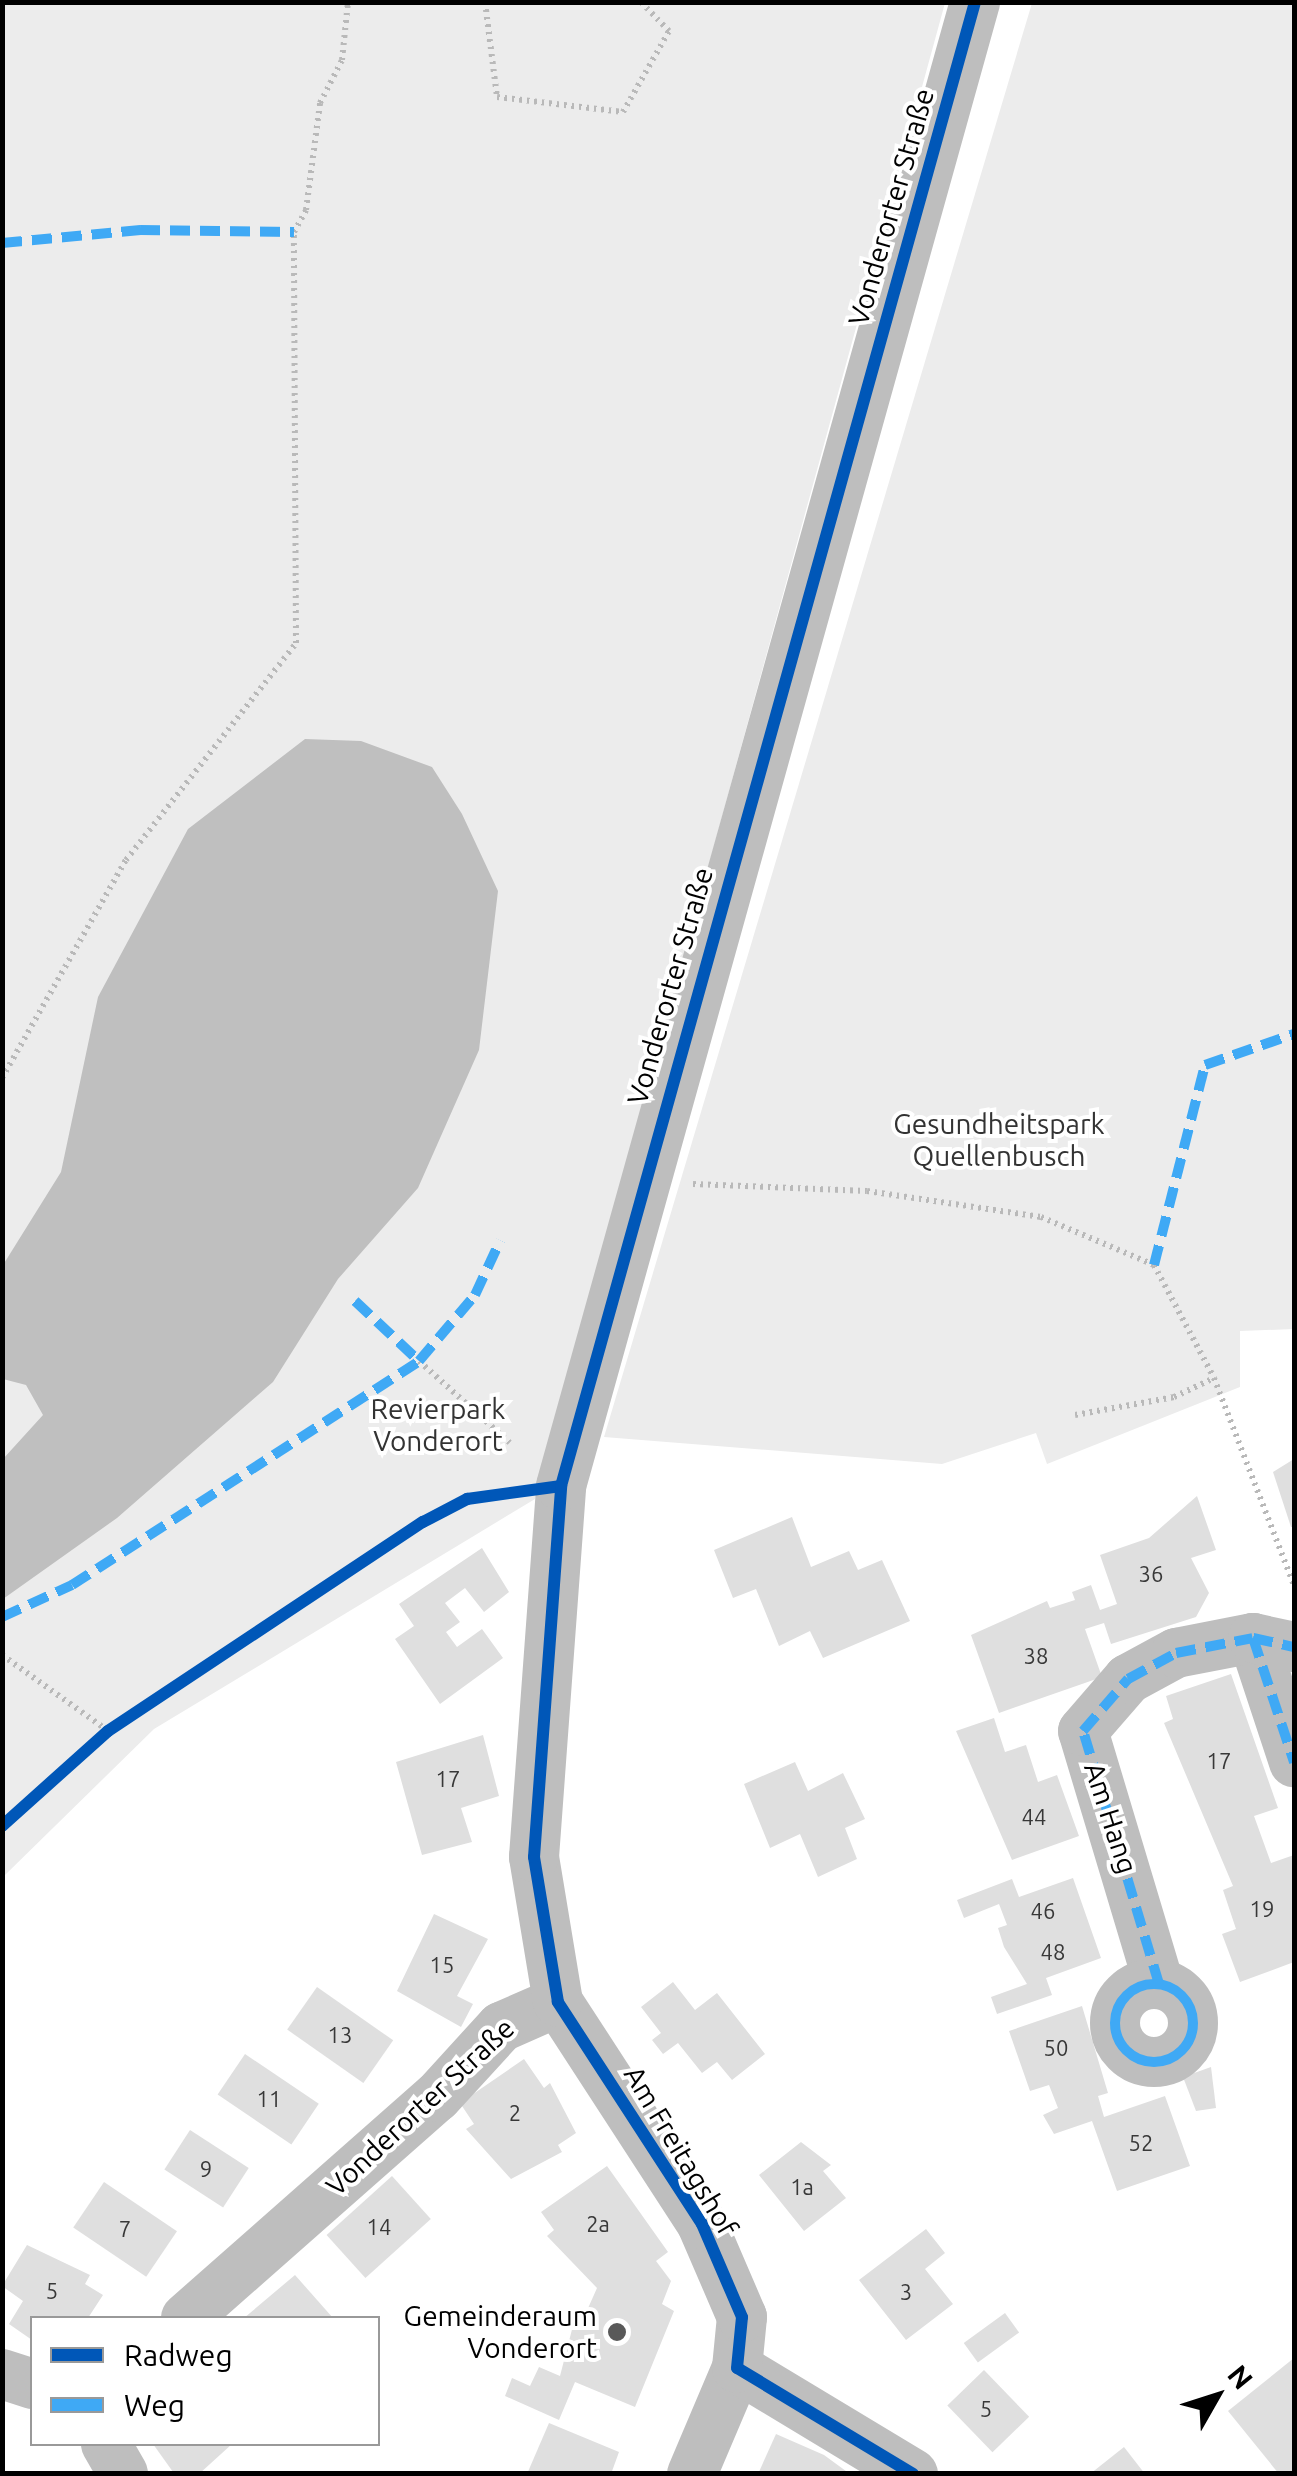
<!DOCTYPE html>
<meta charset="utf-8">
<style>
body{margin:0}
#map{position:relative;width:1297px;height:2476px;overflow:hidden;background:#fff;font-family:Ubuntu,sans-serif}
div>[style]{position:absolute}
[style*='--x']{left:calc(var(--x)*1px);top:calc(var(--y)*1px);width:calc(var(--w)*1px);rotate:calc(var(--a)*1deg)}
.green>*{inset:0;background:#ececec}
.water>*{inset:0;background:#bfbfbf}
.building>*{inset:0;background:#dfdfdf;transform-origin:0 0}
.path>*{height:6px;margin-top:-3px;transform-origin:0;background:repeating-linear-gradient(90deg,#b9b9b9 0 2.5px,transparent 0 7.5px)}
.minor>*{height:50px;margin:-25px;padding:0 25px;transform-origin:25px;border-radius:25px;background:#bebebe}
.minor>.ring{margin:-25px;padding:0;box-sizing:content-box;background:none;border:50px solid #bebebe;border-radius:50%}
.quiet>*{height:10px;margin-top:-5px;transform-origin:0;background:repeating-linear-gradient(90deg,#3fa9f5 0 20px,transparent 0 30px)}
.quiet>.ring{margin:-5px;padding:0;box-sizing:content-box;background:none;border:10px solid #3fa9f5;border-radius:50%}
.cycleway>*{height:12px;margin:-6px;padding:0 6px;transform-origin:6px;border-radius:6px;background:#0057b8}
.dots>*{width:28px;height:28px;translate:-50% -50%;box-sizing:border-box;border:5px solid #fff;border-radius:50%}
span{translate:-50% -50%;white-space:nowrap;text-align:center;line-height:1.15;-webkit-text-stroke:8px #fff;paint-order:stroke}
.number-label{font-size:22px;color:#383838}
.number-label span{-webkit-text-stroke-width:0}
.street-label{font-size:28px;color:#000}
.park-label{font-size:28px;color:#333}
.poi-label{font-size:28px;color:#000}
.right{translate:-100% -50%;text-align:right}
.frame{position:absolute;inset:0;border:5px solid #000;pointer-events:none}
.legend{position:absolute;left:30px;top:2316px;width:350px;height:130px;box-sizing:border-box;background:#fff;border:2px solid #999;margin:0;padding:12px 18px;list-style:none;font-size:30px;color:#000}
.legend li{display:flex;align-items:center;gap:20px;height:50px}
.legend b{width:50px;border:2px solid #999}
.north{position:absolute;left:1167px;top:2346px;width:100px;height:100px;-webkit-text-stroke:8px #fff;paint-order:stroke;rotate:51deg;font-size:28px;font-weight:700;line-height:40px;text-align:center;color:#000}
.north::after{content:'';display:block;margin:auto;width:35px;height:45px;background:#000;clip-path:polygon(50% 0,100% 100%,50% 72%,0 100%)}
</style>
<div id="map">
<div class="green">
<div style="clip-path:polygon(2px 3px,945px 3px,535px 1499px,154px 1729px,3px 1877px)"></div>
<div style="clip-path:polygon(1032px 3px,1294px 3px,1294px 1329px,1240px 1331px,1240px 1387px,1047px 1464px,1036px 1433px,942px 1464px,604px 1437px)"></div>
</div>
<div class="water">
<div style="clip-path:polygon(305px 739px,361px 741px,432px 767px,462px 814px,498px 891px,479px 1050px,418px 1188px,338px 1279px,273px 1382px,117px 1518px,3px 1599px,3px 1459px,43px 1415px,26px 1385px,3px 1379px,3px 1265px,61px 1172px,98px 997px,188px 829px)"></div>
</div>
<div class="building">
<div style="clip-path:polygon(1294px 1459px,1294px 1527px,1291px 1527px,1273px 1472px)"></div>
<div style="clip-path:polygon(1197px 1496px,1216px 1550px,1191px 1558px,1209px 1593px,1196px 1617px,1111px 1644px,1104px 1623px,1085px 1629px,1102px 1677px,999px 1713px,971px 1635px,1047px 1601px,1050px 1608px,1075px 1600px,1072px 1592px,1091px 1585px,1100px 1610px,1117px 1604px,1100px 1555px,1149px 1538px)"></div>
<div style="clip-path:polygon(792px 1517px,811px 1567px,849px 1551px,858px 1570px,882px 1560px,910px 1621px,823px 1658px,810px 1631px,779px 1646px,756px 1589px,733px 1598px,714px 1550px)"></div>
<div style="clip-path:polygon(482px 1548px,509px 1592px,484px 1612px,465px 1588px,445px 1603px,460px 1622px,446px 1632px,457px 1647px,482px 1629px,503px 1658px,440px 1704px,395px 1639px,414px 1626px,399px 1604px)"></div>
<div style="clip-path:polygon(1231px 1674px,1278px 1808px,1254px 1816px,1271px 1863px,1294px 1855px,1294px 1962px,1240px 1982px,1222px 1934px,1236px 1929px,1223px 1890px,1233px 1886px,1164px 1723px,1173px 1719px,1166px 1696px)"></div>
<div style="clip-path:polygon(994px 1718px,1005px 1752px,1026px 1745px,1038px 1782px,1057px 1775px,1079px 1836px,1012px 1860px,956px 1731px)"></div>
<div style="clip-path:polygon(483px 1735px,499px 1796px,461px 1808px,472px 1842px,422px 1855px,396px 1762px)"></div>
<div style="clip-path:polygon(795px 1762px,808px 1791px,843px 1773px,865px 1819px,845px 1828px,857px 1859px,818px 1877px,800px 1834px,770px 1848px,744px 1784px)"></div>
<div style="clip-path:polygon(1073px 1878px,1101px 1958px,1046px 1978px,1052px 1995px,997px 2014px,991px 1997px,1027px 1984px,1004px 1947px,998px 1928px,1007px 1925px,999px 1904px,964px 1918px,957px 1900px,1012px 1879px,1019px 1897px)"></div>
<div style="clip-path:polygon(434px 1914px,488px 1939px,457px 1996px,473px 2004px,461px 2027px,397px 1991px)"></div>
<div style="clip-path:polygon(673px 1982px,695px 2010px,717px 1993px,765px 2054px,732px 2080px,717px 2062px,702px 2073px,678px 2043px,663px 2054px,652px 2040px,661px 2033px,641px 2007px)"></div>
<div style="left:317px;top:1987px;width:93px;height:52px;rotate:35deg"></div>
<div style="clip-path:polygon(1082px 2006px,1108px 2093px,1098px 2096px,1104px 2117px,1165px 2096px,1190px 2166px,1117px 2191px,1092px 2121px,1054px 2134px,1043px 2115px,1058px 2108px,1049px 2085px,1030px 2091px,1009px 2031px)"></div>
<div style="left:245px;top:2054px;width:89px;height:49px;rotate:34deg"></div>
<div style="clip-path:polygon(524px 2059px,544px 2088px,550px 2083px,576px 2133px,558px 2145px,562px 2152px,511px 2179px,466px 2129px,474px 2124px,460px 2103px)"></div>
<div style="clip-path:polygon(1211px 2067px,1216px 2108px,1196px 2111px,1183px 2077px)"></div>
<div style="left:190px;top:2130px;width:70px;height:47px;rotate:33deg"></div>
<div style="clip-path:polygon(801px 2142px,831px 2165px,823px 2171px,846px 2198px,804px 2231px,759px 2175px)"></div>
<div style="clip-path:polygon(607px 2166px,668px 2252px,656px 2261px,671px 2281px,662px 2304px,674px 2311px,635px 2407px,575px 2382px,559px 2420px,505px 2396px,512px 2378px,530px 2386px,539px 2367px,560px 2376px,577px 2310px,585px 2315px,597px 2288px,547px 2236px,554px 2230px,541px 2212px)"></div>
<div style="left:392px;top:2176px;width:58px;height:88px;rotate:48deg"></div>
<div style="left:104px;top:2182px;width:88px;height:55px;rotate:34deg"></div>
<div style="clip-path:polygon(926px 2229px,945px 2253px,925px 2269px,953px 2304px,906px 2340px,859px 2280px)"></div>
<div style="clip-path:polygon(27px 2245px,90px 2275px,85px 2284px,103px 2295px,88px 2318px,32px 2318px,32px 2340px,9px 2324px,23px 2301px,2px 2286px)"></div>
<div style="clip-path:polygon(295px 2275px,333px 2318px,244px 2318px)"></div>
<div style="left:1005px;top:2313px;width:24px;height:51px;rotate:54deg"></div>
<div style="clip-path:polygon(1294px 2358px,1294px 2472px,1279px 2474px,1228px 2411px)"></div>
<div style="left:984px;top:2370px;width:65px;height:51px;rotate:46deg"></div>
<div style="clip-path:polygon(549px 2423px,619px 2452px,611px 2474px,527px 2474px)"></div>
<div style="clip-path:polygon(776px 2434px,824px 2455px,850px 2474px,758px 2474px)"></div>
<div style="clip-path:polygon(153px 2444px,232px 2444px,199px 2474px,173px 2472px)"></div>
<div style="clip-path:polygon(1124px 2447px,1145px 2474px,1090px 2474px)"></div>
</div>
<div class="path">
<div style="--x:485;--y:2;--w:96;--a:82.8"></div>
<div style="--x:497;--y:97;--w:127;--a:6.8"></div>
<div style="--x:623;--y:112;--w:93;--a:-60.4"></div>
<div style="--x:669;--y:31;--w:40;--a:-134"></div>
<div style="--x:2;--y:1078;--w:251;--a:-60.4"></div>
<div style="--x:126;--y:860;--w:276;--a:-51.9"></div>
<div style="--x:296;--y:643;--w:411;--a:-90.3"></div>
<div style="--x:294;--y:232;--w:25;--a:-61"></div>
<div style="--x:306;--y:210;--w:108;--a:-82.5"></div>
<div style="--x:320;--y:103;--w:48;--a:-62.9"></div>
<div style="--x:342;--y:60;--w:58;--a:-84.1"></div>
<div style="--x:693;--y:1184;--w:174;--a:2.3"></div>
<div style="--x:867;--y:1191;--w:176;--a:8.5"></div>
<div style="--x:1041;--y:1217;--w:123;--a:23"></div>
<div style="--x:1154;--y:1265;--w:128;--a:62"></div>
<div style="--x:1214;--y:1378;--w:222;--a:68.9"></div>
<div style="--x:419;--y:1361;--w:122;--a:42"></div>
<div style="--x:1075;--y:1415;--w:101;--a:-10.3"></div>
<div style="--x:1174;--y:1397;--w:44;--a:-25.4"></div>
<div style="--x:2;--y:1655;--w:130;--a:35.6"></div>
</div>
<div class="minor">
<div style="--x:1253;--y:1638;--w:131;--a:71.7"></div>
<div style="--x:1159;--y:1984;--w:264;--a:-106.7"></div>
<div style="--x:1083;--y:1731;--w:69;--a:-49.1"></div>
<div style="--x:1128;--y:1679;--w:55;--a:-28.4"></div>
<div style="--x:1176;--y:1653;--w:78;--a:-11"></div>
<div style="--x:1253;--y:1638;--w:42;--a:12.4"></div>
<div class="ring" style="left:1115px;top:1984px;width:28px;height:28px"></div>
<div style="--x:186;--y:2318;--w:334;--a:-41.4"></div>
<div style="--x:437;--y:2097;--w:95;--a:-47.6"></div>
<div style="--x:501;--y:2027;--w:62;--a:-23.7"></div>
<div style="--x:2;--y:2374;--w:32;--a:18"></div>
<div style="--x:106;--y:2444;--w:34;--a:60"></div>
<div style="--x:692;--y:2474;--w:115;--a:-67"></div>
<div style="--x:913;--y:2474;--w:205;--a:-148.9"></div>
<div style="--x:737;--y:2368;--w:51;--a:-84.4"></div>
<div style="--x:742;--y:2317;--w:101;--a:-113.3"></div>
<div style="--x:702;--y:2224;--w:265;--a:-123"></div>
<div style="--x:558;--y:2002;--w:147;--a:-99.4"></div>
<div style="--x:534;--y:1857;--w:372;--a:-85.8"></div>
<div style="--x:561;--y:1486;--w:1541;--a:-74.41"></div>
</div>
<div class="quiet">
<div style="--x:2;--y:243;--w:139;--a:-5.4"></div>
<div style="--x:140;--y:230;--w:154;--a:0.7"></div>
<div style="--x:1154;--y:1265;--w:206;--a:-75.7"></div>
<div style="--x:1205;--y:1065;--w:94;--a:-19.2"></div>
<div style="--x:355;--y:1301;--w:88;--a:43.2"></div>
<div style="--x:2;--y:1617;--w:77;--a:-24.6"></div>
<div style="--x:72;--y:1585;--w:413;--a:-32.8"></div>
<div style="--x:419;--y:1361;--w:87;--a:-49.7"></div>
<div style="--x:475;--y:1295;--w:60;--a:-65.2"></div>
<div style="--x:1253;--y:1638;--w:131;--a:71.7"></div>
<div style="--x:1159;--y:1984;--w:264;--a:-106.7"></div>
<div style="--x:1083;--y:1731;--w:69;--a:-49.1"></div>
<div style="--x:1128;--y:1679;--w:55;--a:-28.4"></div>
<div style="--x:1176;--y:1653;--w:78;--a:-11"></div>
<div style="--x:1253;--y:1638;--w:42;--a:12.4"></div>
<div class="ring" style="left:1115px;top:1984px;width:68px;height:68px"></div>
</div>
<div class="cycleway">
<div style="--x:2;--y:1826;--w:142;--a:-41.9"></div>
<div style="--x:108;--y:1731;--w:378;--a:-33.6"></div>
<div style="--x:423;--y:1522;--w:50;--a:-27.6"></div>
<div style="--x:467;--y:1499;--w:95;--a:-7.9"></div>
<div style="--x:913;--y:2474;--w:205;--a:-148.9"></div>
<div style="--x:737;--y:2368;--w:51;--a:-84.4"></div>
<div style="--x:742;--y:2317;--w:101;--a:-113.3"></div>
<div style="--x:702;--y:2224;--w:265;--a:-123"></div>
<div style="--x:558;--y:2002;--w:147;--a:-99.4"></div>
<div style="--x:534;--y:1857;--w:372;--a:-85.8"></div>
<div style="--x:561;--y:1486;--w:1541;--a:-74.41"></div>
</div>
<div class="dots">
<div style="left:617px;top:2332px;background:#595959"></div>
</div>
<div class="number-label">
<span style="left:1151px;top:1574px">36</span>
<span style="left:1036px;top:1656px">38</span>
<span style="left:1219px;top:1761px">17</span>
<span style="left:448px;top:1779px">17</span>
<span style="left:1034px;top:1817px">44</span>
<span style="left:1262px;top:1909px">19</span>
<span style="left:1043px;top:1911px">46</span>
<span style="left:1053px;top:1952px">48</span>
<span style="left:442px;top:1965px">15</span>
<span style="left:340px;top:2035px">13</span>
<span style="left:1056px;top:2048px">50</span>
<span style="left:269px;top:2099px">11</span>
<span style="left:515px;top:2113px">2</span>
<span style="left:1141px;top:2143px">52</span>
<span style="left:206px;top:2169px">9</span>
<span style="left:802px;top:2187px">1a</span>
<span style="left:598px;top:2224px">2a</span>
<span style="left:379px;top:2227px">14</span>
<span style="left:125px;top:2229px">7</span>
<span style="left:52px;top:2291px">5</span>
<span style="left:906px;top:2292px">3</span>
<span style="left:986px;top:2409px">5</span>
</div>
<div class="street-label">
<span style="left:891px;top:207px;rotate:-74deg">Vonderorter Straße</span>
<span style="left:670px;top:986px;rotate:-74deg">Vonderorter Straße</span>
<span style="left:1111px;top:1818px;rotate:72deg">Am Hang</span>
<span style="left:420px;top:2107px;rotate:-43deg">Vonderorter Straße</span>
<span style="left:681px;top:2151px;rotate:59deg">Am Freitagshof</span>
</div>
<div class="park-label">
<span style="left:999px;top:1140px">Gesundheitspark<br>Quellenbusch</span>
<span style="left:438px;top:1425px">Revierpark<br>Vonderort</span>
</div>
<div class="poi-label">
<span class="right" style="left:597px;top:2332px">Gemeinderaum<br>Vonderort</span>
</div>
<div class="frame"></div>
<ul class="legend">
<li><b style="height:12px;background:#0057b8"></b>Radweg</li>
<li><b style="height:12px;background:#3fa9f5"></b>Weg</li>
</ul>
<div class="north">N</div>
</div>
